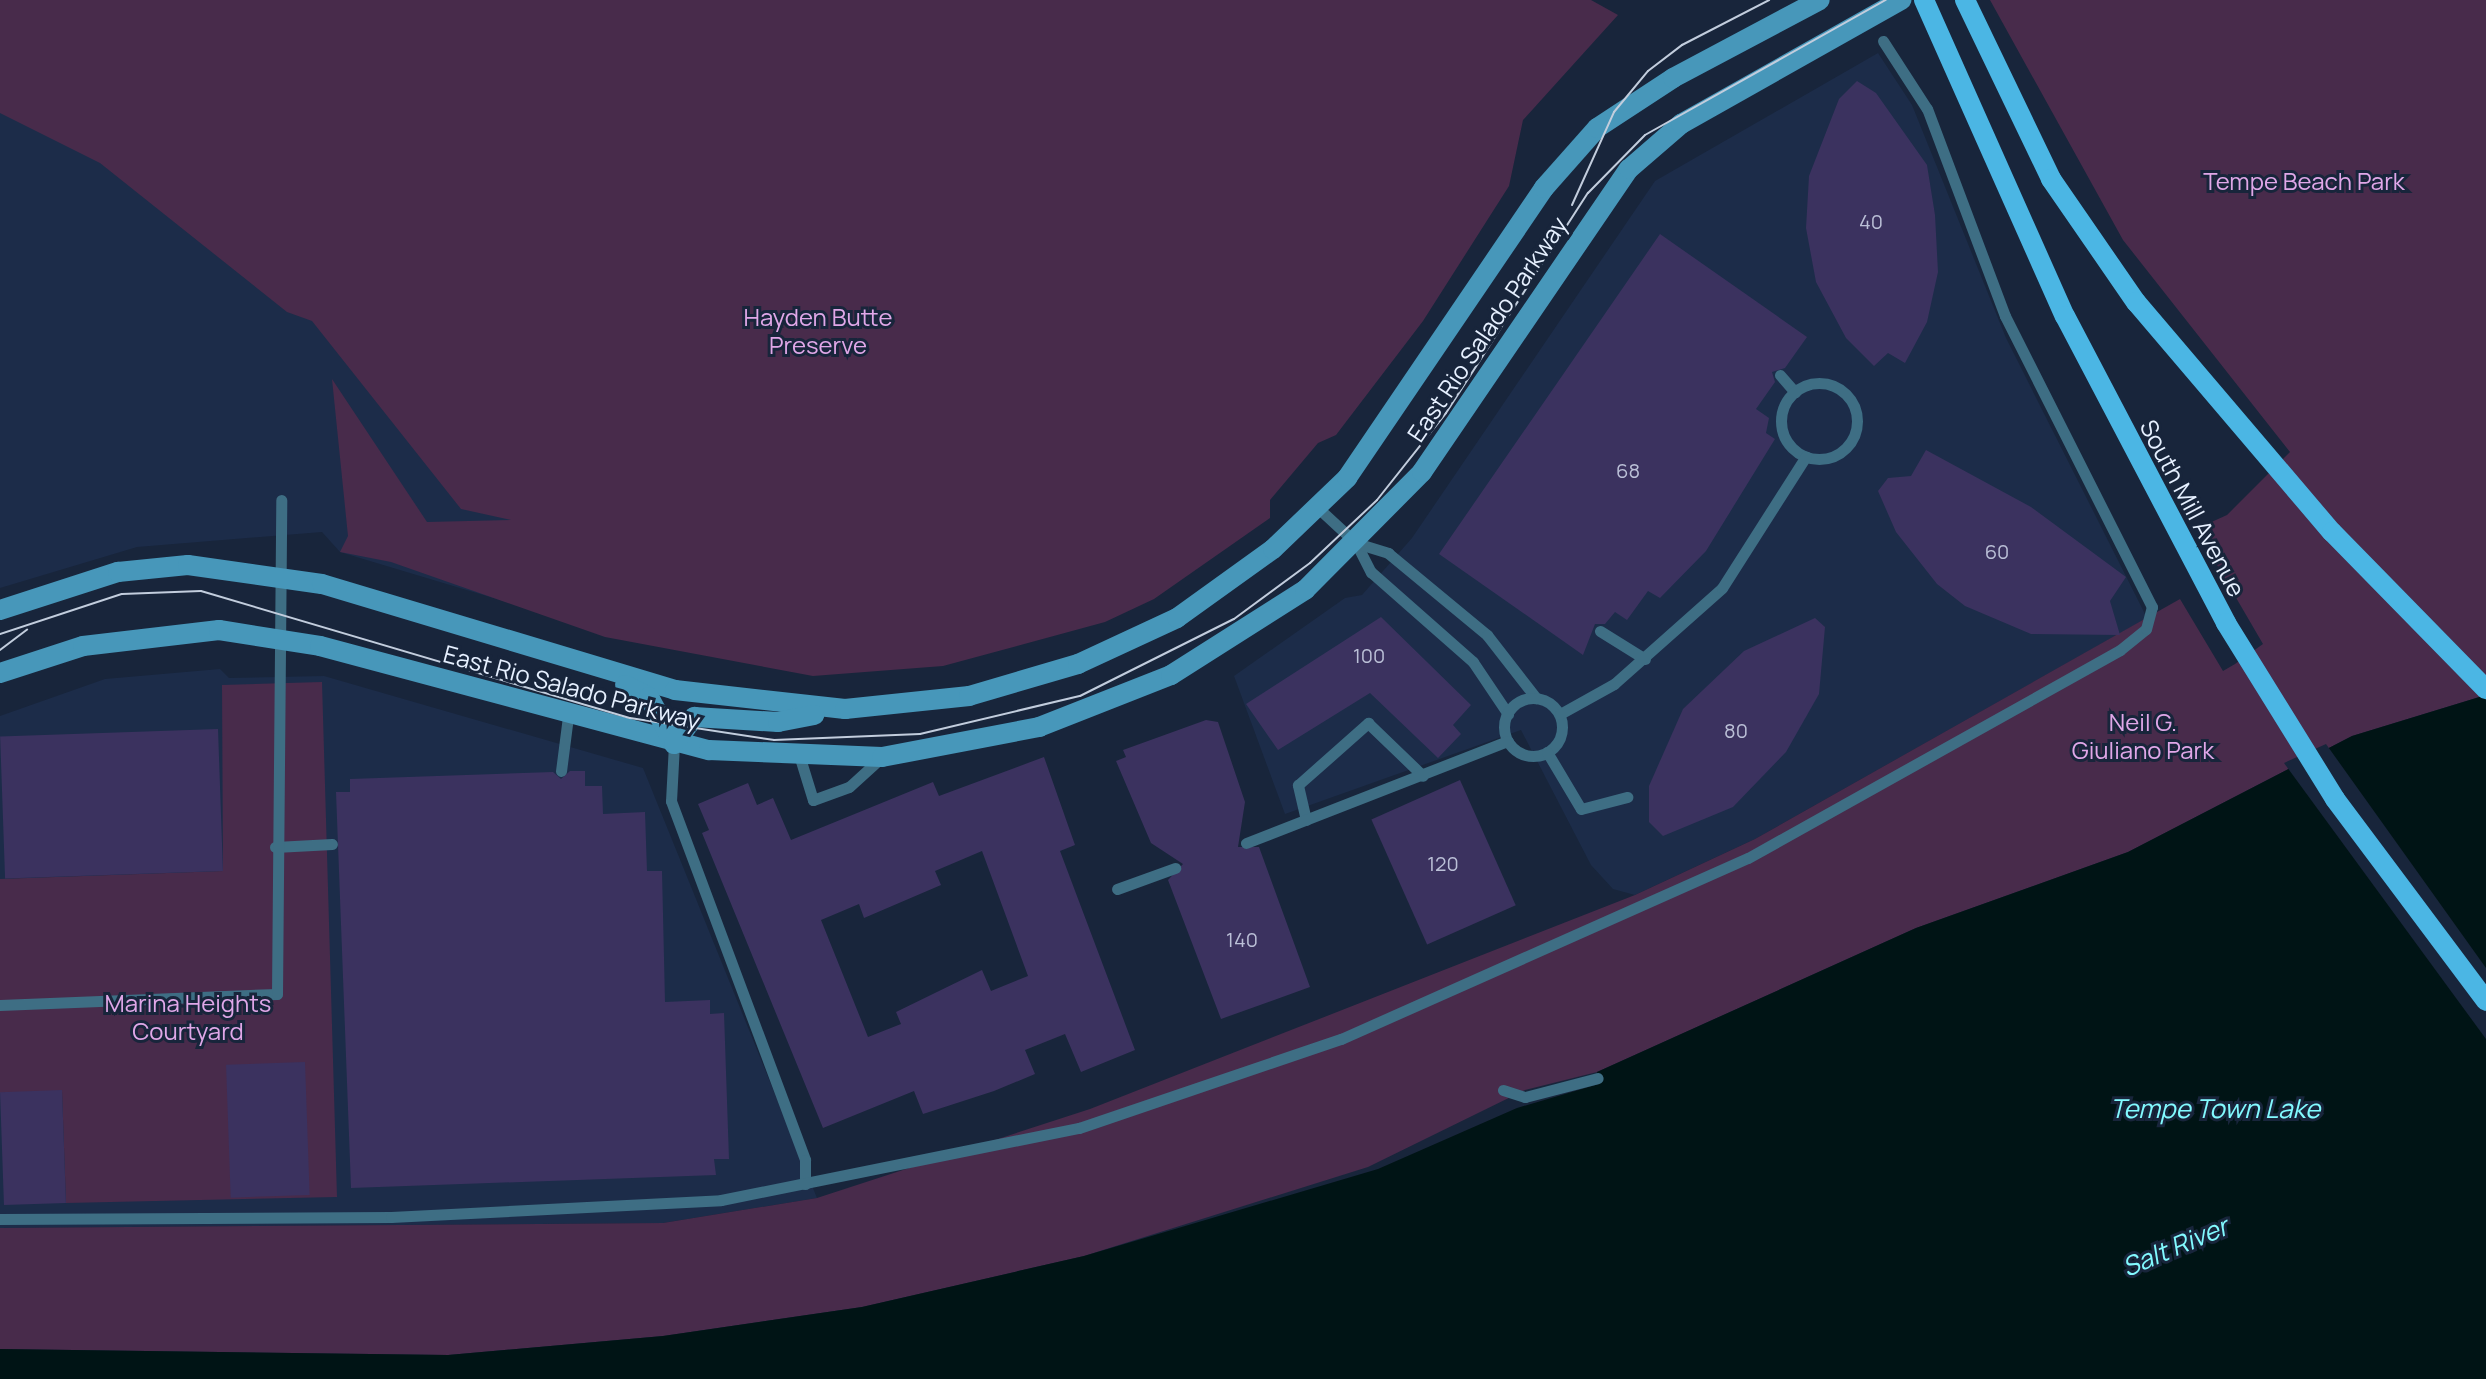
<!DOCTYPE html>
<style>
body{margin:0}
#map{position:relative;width:2486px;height:1379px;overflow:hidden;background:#18253b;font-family:Manrope,sans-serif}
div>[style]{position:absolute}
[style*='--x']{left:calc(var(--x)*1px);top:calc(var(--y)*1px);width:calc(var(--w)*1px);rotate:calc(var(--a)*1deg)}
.built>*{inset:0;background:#1c2c49}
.green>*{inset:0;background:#482b4b}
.water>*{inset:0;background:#001415}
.pier>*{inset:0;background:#18253b}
.building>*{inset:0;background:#3b325f;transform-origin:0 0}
.lane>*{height:11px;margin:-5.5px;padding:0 5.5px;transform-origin:5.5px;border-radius:5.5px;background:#3e6e84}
.lane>.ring{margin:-5.5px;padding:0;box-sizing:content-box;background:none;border:11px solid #3e6e84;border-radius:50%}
.secondary>*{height:20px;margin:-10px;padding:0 10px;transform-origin:10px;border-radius:10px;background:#4797ba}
.primary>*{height:20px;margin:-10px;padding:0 10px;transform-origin:10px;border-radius:10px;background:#4bb6e4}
.tram>*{height:2px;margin:-1px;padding:0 1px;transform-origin:1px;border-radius:1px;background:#c2cddd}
span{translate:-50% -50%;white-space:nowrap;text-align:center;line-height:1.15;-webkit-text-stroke:6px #18253b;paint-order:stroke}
.number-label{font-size:20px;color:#bbc0d7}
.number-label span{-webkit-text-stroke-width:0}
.park-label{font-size:24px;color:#e0a7e8}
.street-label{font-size:24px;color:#e6f0ff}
.water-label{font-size:26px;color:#82faff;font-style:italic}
</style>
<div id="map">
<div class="built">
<div style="clip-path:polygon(0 0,332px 0,587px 626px,340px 552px,322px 532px,137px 547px,0 588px)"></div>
<div style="clip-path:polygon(1878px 53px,1912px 105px,2006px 338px,2147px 618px,1755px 839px,1635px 895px,1613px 889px,1591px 865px,1521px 730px,1285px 814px,1234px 676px,1345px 598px,1362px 595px,1412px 538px,1655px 181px)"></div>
<div style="clip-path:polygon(220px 669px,229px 678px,324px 676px,643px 768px,817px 1198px,663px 1223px,0 1228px,0 716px,105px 679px)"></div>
</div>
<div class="green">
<div style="clip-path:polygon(0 0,1591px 0,1618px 15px,1523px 120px,1509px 186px,1423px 321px,1336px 435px,1318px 443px,1270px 500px,1270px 518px,1154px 599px,1105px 622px,943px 666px,813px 676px,605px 637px,391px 562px,340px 552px,348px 536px,332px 379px,427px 522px,511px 520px,461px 509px,312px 321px,287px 312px,100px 163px,0 113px)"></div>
<div style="clip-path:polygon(1990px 0,2486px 0,2486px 695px,2352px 736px,2128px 852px,1916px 928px,1597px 1072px,1525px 1090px,1368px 1167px,1084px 1256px,862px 1307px,663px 1336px,448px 1355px,0 1349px,0 1228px,663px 1223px,817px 1198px,1090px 1109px,1635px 895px,1755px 839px,2180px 599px,2223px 671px,2235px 664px,2263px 644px,2196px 529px,2227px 515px,2290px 452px,2123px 240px)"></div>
<div style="clip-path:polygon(322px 682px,337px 1197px,66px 1203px,62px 1091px,0 1093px,0 879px,223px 871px,222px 685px)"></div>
</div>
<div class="water">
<div style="clip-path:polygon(2486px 695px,2486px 1379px,0 1379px,0 1349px,448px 1355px,663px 1336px,862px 1307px,1084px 1256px,1378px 1169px,1517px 1108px,1599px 1084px,1597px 1072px,1916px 928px,2128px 852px,2352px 736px)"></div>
</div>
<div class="pier">
<div style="clip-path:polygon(2326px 744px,2486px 968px,2486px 1039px,2284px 763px)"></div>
</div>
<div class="building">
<div style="clip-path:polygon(1857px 81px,1876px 93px,1927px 165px,1935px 215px,1938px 272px,1927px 322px,1905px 363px,1888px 353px,1874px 366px,1846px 338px,1816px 282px,1806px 228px,1809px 176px,1839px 99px)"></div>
<div style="clip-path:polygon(1660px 234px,1807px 337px,1785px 368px,1772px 372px,1775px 382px,1756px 409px,1769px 418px,1766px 433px,1775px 439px,1706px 551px,1660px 598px,1648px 591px,1627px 620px,1615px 612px,1605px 624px,1595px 624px,1583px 655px,1439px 554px)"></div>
<div style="clip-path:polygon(1926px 450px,2031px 507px,2126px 577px,2110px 601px,2120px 635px,2031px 634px,1965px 606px,1937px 584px,1896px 532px,1878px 491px,1888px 478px,1911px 476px)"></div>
<div style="clip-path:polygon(1381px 617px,1471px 705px,1453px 725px,1461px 734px,1438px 758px,1370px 693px,1278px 750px,1246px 704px)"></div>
<div style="clip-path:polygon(1815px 618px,1825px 627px,1819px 694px,1786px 752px,1733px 807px,1663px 836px,1649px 822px,1649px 786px,1683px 709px,1744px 651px)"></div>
<div style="clip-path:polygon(1206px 720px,1218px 722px,1245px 802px,1238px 847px,1259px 847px,1310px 987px,1221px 1019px,1168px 880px,1183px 864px,1151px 843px,1116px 761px,1126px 757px,1123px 750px)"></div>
<div style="left:218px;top:729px;width:142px;height:218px;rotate:88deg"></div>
<div style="clip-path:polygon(evenodd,1044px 757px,1075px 845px,1060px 851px,1135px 1050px,1081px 1072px,1065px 1034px,1025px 1050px,1035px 1074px,994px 1091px,923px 1114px,914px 1091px,823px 1128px,702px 833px,709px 830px,698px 804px,748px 783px,757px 805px,773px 798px,791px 840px,933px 782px,939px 796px,1044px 757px,982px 851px,1028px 976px,991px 991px,982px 970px,896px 1012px,901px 1024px,868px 1037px,821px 920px,859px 904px,864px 918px,941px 885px,935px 871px,982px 851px)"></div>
<div style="clip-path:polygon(570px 771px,585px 771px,585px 786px,602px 786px,603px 814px,645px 812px,647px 871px,662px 871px,665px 1002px,710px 1000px,710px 1014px,724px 1013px,729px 1159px,714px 1159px,716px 1175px,351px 1188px,336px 792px,350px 792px,350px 779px,553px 772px,561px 779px)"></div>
<div style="left:1460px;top:780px;width:137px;height:97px;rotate:66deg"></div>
<div style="left:305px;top:1062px;width:133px;height:79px;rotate:88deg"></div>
<div style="left:62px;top:1090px;width:113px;height:62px;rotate:88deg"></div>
</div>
<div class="lane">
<div style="--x:1780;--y:375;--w:23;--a:49"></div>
<div class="ring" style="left:1781px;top:383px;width:65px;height:65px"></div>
<div style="--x:1317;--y:507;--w:53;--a:42.7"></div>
<div style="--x:1356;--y:543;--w:33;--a:63"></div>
<div style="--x:1371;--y:572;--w:136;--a:41.4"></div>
<div style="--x:1473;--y:662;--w:63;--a:56.1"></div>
<div style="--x:1356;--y:543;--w:34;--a:17"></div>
<div style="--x:1388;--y:553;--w:129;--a:39.6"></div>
<div style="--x:1487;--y:635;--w:80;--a:52.1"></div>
<div style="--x:1600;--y:631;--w:53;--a:31.9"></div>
<div class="ring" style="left:1504px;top:698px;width:47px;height:47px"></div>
<div style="--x:1560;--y:714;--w:62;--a:-29.1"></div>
<div style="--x:1614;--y:684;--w:144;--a:-41.6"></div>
<div style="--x:1722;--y:588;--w:156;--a:-57.5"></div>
<div style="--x:674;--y:744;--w:57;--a:93"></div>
<div style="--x:671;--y:801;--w:383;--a:69.5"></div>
<div style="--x:805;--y:1160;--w:24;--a:90"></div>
<div style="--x:1547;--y:752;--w:66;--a:59.2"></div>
<div style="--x:1581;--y:809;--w:48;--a:-14.6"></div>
<div style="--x:800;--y:758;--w:44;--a:72.8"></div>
<div style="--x:813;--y:800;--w:38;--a:-20"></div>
<div style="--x:849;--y:787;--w:45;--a:-42.3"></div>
<div style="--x:561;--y:771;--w:55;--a:-82.7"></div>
<div style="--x:1306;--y:820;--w:36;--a:-103"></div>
<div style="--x:1298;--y:785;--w:94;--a:-41.5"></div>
<div style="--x:1368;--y:723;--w:76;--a:43.9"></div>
<div style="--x:1246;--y:843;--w:281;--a:-21.3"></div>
<div style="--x:275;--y:847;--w:57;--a:-3"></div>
<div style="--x:1117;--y:889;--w:62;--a:-19.9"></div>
<div style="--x:0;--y:1005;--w:277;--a:-2.3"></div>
<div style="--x:277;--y:994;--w:494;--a:-89.5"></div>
<div style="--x:1503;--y:1090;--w:23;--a:18"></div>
<div style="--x:1525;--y:1097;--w:75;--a:-14.6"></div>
<div style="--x:0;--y:1219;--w:391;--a:-0.3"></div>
<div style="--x:391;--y:1217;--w:330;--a:-2.9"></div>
<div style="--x:721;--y:1200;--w:365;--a:-11.4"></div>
<div style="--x:1079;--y:1128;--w:277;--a:-18.8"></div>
<div style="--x:1341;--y:1039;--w:445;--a:-24"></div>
<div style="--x:1748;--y:858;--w:426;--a:-29.2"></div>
<div style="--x:2120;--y:650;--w:33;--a:-39"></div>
<div style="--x:2146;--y:629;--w:23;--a:-75"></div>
<div style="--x:2152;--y:607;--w:326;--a:-116.8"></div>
<div style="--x:2005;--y:316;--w:221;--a:-110.6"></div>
<div style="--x:1927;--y:109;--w:81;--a:-122.9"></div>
</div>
<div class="secondary">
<div style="--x:0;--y:610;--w:124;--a:-17.9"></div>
<div style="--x:118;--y:572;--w:70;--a:-5.7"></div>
<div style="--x:188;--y:565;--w:135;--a:8.1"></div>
<div style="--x:322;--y:584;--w:369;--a:16.7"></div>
<div style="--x:675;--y:690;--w:171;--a:6.4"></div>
<div style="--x:845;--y:709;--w:125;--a:-6"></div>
<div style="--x:969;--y:696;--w:114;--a:-16.4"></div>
<div style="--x:1078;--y:664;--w:109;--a:-24.9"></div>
<div style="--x:1177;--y:618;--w:118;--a:-35.7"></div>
<div style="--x:1273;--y:549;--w:103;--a:-43.8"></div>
<div style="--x:1347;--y:478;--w:351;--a:-55.8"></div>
<div style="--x:1544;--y:188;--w:80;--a:-48.5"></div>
<div style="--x:1597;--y:128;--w:91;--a:-33.3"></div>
<div style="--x:1673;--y:78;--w:166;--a:-28"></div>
<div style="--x:0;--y:673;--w:87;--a:-18"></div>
<div style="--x:83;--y:646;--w:137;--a:-6.7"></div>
<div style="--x:219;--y:630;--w:102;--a:9"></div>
<div style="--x:320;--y:646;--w:403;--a:15"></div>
<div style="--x:709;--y:750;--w:173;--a:2.3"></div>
<div style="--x:882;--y:757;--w:160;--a:-10.8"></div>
<div style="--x:1039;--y:727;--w:142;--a:-21.5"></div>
<div style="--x:1171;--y:675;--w:159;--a:-32.4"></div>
<div style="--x:1305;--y:590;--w:166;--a:-45.2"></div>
<div style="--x:1422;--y:472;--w:367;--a:-55.7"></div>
<div style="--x:1629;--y:169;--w:69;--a:-40.9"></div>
<div style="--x:1681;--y:124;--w:253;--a:-29.4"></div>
<div style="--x:625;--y:685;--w:27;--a:27"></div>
<div style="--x:649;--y:697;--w:53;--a:62"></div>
<div style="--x:674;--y:744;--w:34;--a:-53"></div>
<div style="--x:694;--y:717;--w:84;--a:3.4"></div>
<div style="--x:778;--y:722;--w:37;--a:-11"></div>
</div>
<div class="primary">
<div style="--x:1924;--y:0;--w:346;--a:66"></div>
<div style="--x:2065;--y:316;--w:347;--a:62.3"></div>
<div style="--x:2226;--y:623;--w:207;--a:58.2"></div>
<div style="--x:2335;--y:799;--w:252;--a:53.2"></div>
<div style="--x:1965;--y:0;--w:199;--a:64.3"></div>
<div style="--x:2051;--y:179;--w:150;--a:55.4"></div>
<div style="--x:2136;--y:302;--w:302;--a:49.6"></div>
<div style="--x:2332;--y:532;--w:220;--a:45.6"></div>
</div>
<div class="tram">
<div style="--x:1572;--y:205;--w:102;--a:-65.7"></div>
<div style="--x:1614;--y:112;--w:53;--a:-50.3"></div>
<div style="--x:1648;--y:71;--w:43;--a:-37.4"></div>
<div style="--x:1682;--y:45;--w:98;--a:-27.3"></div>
<div style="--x:0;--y:634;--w:128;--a:-18.2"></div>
<div style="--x:122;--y:594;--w:79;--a:-2.2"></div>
<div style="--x:201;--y:591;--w:447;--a:16.5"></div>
<div style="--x:630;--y:718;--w:146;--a:8.7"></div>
<div style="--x:774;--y:740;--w:146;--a:-2.4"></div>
<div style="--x:920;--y:734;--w:164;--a:-13.4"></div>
<div style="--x:1080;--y:696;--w:172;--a:-26.6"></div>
<div style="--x:1234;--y:619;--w:94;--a:-36.4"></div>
<div style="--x:1310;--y:563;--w:92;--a:-43.2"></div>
<div style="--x:1377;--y:500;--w:111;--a:-51.6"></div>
<div style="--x:1446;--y:413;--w:262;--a:-57.2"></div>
<div style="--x:1588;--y:193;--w:81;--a:-45.5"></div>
<div style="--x:1645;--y:135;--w:276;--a:-29.3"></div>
<div style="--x:0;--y:650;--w:34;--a:-37"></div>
</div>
<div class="number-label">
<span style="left:1871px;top:221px">40</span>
<span style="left:1628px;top:470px">68</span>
<span style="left:1997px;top:551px">60</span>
<span style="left:1369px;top:655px">100</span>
<span style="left:1736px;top:730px">80</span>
<span style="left:1443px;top:863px">120</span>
<span style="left:1242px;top:939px">140</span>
</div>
<div class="park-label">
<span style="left:2304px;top:181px">Tempe Beach Park</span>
<span style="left:818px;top:331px">Hayden Butte<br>Preserve</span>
<span style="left:2143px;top:736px">Neil G.<br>Giuliano Park</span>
<span style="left:188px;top:1017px">Marina Heights<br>Courtyard</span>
</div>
<div class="street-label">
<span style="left:1487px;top:329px;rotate:-56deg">East Rio Salado Parkway</span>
<span style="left:2193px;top:508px;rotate:62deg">South Mill Avenue</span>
<span style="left:572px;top:687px;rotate:15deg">East Rio Salado Parkway</span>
</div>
<div class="water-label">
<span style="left:2215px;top:1109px">Tempe Town Lake</span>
<span style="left:2175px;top:1247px;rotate:-23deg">Salt River</span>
</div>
</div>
